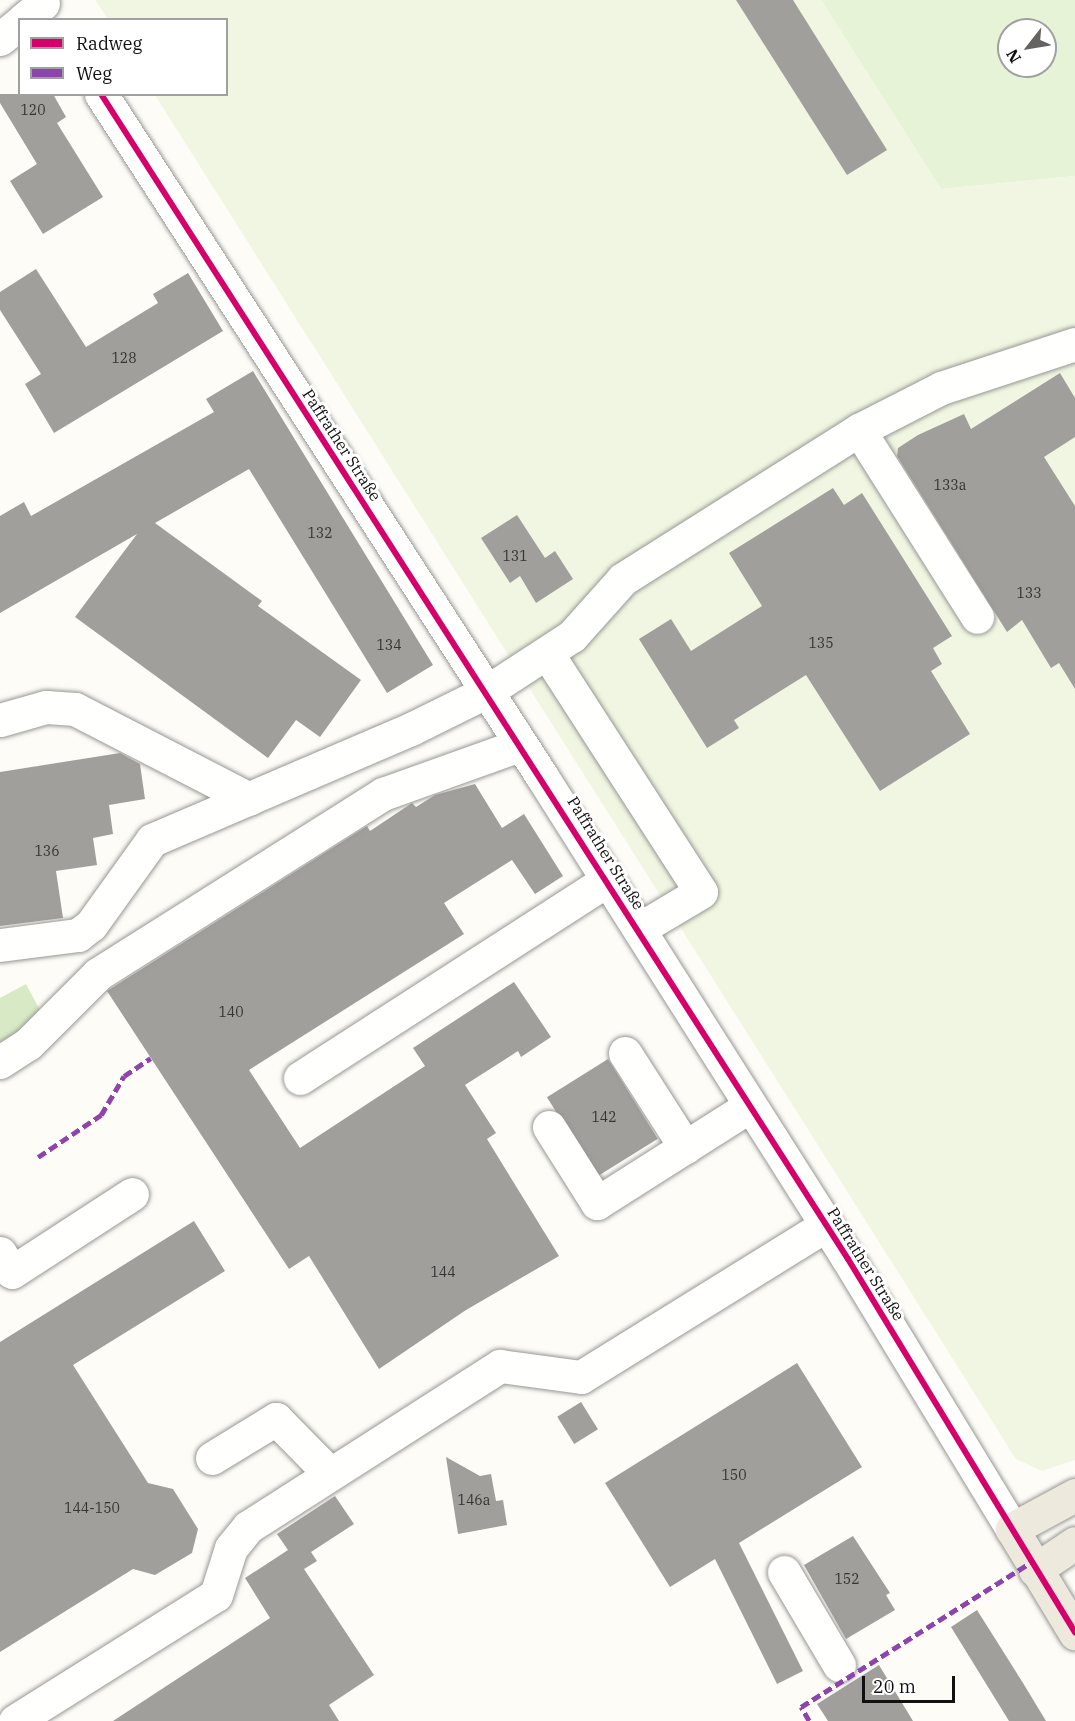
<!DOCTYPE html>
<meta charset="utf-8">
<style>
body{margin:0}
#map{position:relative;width:1075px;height:1721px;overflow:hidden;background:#fdfcf7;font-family:"IBM Plex Serif",serif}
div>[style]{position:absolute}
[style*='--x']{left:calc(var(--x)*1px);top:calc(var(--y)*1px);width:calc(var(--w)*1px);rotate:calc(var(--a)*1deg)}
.green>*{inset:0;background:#e7f3d7}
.forest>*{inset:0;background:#d8eac5}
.pitch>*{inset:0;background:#f0f6e1}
.building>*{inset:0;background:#a19f9c;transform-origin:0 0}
.roads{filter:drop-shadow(0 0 2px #979795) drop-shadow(0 0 2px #979795)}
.minor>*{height:33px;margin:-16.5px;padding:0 16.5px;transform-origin:16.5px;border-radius:16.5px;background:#fffffe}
.major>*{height:33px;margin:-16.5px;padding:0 16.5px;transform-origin:16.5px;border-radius:16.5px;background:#ede9dc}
.quiet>*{height:4.5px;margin-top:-2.25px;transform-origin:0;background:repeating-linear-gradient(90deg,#8e44ad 0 9px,transparent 0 13.5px)}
.cycleway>*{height:6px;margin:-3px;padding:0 3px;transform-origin:3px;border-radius:3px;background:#d6006c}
span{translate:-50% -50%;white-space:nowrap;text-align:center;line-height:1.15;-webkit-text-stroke:6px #fff;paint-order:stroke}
.number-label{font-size:14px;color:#353434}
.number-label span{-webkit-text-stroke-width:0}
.street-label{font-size:16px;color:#111}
.legend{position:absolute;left:18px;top:18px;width:210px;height:78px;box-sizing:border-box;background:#fff;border:2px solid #a0a0a0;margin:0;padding:8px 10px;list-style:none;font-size:18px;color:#111}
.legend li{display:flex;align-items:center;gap:12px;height:30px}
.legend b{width:30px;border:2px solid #a0a0a0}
.north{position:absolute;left:997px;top:18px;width:60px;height:60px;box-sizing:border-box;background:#fff;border:2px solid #a0a0a0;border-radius:50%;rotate:239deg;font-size:16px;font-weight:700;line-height:24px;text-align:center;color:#111}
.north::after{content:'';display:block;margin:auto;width:21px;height:27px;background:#646362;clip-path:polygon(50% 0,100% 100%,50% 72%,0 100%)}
.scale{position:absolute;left:862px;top:1676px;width:93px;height:27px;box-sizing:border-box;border:3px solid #111;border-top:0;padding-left:8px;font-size:18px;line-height:21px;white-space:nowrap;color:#111;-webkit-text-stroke:4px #fff;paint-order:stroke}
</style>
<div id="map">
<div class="green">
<div style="clip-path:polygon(evenodd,821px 0,1075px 0,1075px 176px,941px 189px,821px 0,1009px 30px,1045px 30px,1045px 66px,1009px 66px,1009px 30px)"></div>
</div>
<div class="forest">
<div style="clip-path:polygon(26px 984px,42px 1014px,0 1049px,0 998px)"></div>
</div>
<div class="pitch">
<div style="clip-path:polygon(95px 0,821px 0,941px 189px,1075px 176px,1075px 1460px,1042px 1471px,1016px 1459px,155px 95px,226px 94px,226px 20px,108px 19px)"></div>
</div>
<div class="building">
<div style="clip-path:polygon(736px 0,793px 0,887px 150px,847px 175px)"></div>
<div style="clip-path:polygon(0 94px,53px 94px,66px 117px,57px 123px,103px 197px,43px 234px,10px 181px,37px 164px,0 103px)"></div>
<div style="clip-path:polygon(36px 269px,86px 347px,158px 303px,153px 294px,188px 273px,223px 331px,54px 433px,25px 384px,41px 374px,0 310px,0 292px)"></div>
<div style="clip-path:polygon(253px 371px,433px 665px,387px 693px,249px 469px,155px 523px,262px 601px,258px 606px,361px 680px,320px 737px,296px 720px,268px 758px,75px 617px,137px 534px,0 613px,0 516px,24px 502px,31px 516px,214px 412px,206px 399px)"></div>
<div style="clip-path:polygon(1060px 373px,1075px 398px,1075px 437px,1044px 457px,1075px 506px,1075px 689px,1059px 663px,1051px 668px,1022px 620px,1007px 632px,897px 456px,898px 448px,918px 435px,964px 414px,971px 429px)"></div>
<div style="clip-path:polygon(833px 488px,844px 505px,862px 493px,952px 636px,933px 648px,942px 664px,931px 671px,970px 734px,880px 791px,806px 675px,734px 720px,739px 728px,707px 748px,639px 639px,671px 619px,691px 651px,762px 606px,729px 553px)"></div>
<div style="clip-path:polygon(517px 515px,545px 558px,555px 551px,573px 579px,536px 603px,520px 576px,510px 583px,481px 538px)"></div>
<div style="clip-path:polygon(120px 753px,140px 764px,145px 799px,109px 805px,113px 834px,93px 838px,97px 865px,56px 871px,63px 918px,0 926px,0 772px)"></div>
<div style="clip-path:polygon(475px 784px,502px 828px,524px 814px,563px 876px,535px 894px,512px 860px,444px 903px,464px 934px,249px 1070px,300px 1148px,425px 1066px,413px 1048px,514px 982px,551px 1037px,521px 1057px,518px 1051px,465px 1085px,496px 1133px,487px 1139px,559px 1256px,466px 1310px,379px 1369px,309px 1256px,289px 1269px,107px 991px,367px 826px,370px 831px,412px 803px,416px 807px,435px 795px)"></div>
<div style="left:608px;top:1059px;width:94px;height:72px;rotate:58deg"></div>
<div style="clip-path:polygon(194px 1221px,225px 1271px,73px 1365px,148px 1483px,173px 1489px,198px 1529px,192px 1553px,155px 1575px,133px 1569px,0 1652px,0 1342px)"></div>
<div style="clip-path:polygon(797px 1363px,862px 1467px,739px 1543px,803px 1671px,777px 1684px,715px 1559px,670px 1587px,605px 1483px)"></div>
<div style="left:581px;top:1402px;width:32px;height:28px;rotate:58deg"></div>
<div style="clip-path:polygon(446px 1457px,480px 1476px,491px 1474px,496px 1501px,503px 1500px,507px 1525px,458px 1534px)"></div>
<div style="clip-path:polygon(335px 1496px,354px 1524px,311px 1552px,317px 1561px,304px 1569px,374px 1675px,329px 1705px,339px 1721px,113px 1721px,270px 1618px,245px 1578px,288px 1550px,277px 1534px)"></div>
<div style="clip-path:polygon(853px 1536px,890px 1593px,886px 1595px,895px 1610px,846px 1639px,804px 1565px)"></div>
<div style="clip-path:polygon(977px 1610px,1023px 1683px,1046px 1721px,1009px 1721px,951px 1627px)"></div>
<div style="clip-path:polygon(879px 1665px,913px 1721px,828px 1721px,817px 1704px)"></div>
</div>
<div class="roads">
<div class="minor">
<div style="--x:23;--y:20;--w:26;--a:-40"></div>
<div style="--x:0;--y:39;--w:26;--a:-39"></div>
<div style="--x:101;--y:94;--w:811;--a:57.13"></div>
<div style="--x:541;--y:775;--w:573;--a:57.61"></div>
<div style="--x:848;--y:1259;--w:316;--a:58.7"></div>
<div style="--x:859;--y:430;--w:221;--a:57.7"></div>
<div style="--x:547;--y:653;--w:284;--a:57.2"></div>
<div style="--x:701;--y:892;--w:72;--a:149.2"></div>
<div style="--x:0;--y:720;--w:48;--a:-15.8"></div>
<div style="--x:46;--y:707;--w:29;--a:4"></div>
<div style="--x:75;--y:709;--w:196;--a:27.3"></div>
<div style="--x:0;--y:945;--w:79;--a:-7.3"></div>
<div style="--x:78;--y:935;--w:16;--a:-38"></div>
<div style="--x:91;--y:925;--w:105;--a:-54.3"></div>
<div style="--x:152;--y:840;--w:282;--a:-23.2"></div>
<div style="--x:411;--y:729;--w:84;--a:-26.3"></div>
<div style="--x:486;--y:692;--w:103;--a:-33.1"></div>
<div style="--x:572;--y:636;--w:76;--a:-48.2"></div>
<div style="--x:623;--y:579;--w:279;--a:-32.3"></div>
<div style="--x:859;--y:430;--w:92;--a:-27.1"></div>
<div style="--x:941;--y:388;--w:141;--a:-18.2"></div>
<div style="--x:625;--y:1053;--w:112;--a:57.4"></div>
<div style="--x:0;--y:1062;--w:33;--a:-33"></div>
<div style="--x:28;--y:1044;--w:99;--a:-45"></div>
<div style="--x:98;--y:974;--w:337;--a:-32.3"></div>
<div style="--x:383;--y:794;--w:145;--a:-19.7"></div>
<div style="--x:300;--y:1078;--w:365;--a:-32.8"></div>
<div style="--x:549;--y:1127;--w:90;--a:57.7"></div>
<div style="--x:597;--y:1203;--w:181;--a:-32.4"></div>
<div style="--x:0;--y:1253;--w:22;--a:58"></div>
<div style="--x:12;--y:1272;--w:143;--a:-33"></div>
<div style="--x:212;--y:1458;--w:75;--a:-31.4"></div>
<div style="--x:276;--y:1419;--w:77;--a:45.5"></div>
<div style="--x:784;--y:1572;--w:108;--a:59.4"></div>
<div style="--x:15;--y:1721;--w:237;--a:-32.1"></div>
<div style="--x:216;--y:1595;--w:49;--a:-72.3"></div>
<div style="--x:231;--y:1548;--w:27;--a:-51"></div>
<div style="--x:248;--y:1527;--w:299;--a:-32.6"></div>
<div style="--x:500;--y:1366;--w:82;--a:7.7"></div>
<div style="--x:581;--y:1377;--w:288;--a:-31.8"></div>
</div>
<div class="major">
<div style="--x:1075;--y:1495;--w:72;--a:151.6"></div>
<div style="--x:1012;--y:1529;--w:122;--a:58.8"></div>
<div style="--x:1035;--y:1570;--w:48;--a:-34"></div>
</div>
</div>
<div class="quiet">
<div style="--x:38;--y:1157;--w:76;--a:-33.7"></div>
<div style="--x:101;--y:1115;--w:45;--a:-59.5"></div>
<div style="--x:124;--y:1076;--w:32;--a:-34"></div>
<div style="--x:809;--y:1721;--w:16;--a:-120"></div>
<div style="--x:801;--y:1707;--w:272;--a:-32.2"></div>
</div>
<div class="cycleway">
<div style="--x:101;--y:94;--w:1384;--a:57.33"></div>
<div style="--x:848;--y:1259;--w:437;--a:58.7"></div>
</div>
<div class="number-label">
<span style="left:33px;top:110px">120</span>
<span style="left:124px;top:358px">128</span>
<span style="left:950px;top:485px">133a</span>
<span style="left:320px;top:533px">132</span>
<span style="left:515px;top:556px">131</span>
<span style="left:1029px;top:593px">133</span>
<span style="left:821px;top:643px">135</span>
<span style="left:389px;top:645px">134</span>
<span style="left:47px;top:851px">136</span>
<span style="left:231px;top:1012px">140</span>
<span style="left:604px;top:1117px">142</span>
<span style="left:443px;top:1272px">144</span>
<span style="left:734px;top:1475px">150</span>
<span style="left:474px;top:1500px">146a</span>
<span style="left:92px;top:1508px">144-150</span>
<span style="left:847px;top:1579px">152</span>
</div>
<div class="street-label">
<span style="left:342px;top:445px;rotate:57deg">Paffrather Straße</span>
<span style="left:606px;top:853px;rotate:58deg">Paffrather Straße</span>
<span style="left:866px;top:1264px;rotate:58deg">Paffrather Straße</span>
</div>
<ul class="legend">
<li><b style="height:8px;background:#d6006c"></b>Radweg</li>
<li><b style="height:8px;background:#8e44ad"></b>Weg</li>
</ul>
<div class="north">N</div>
<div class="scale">20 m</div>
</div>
